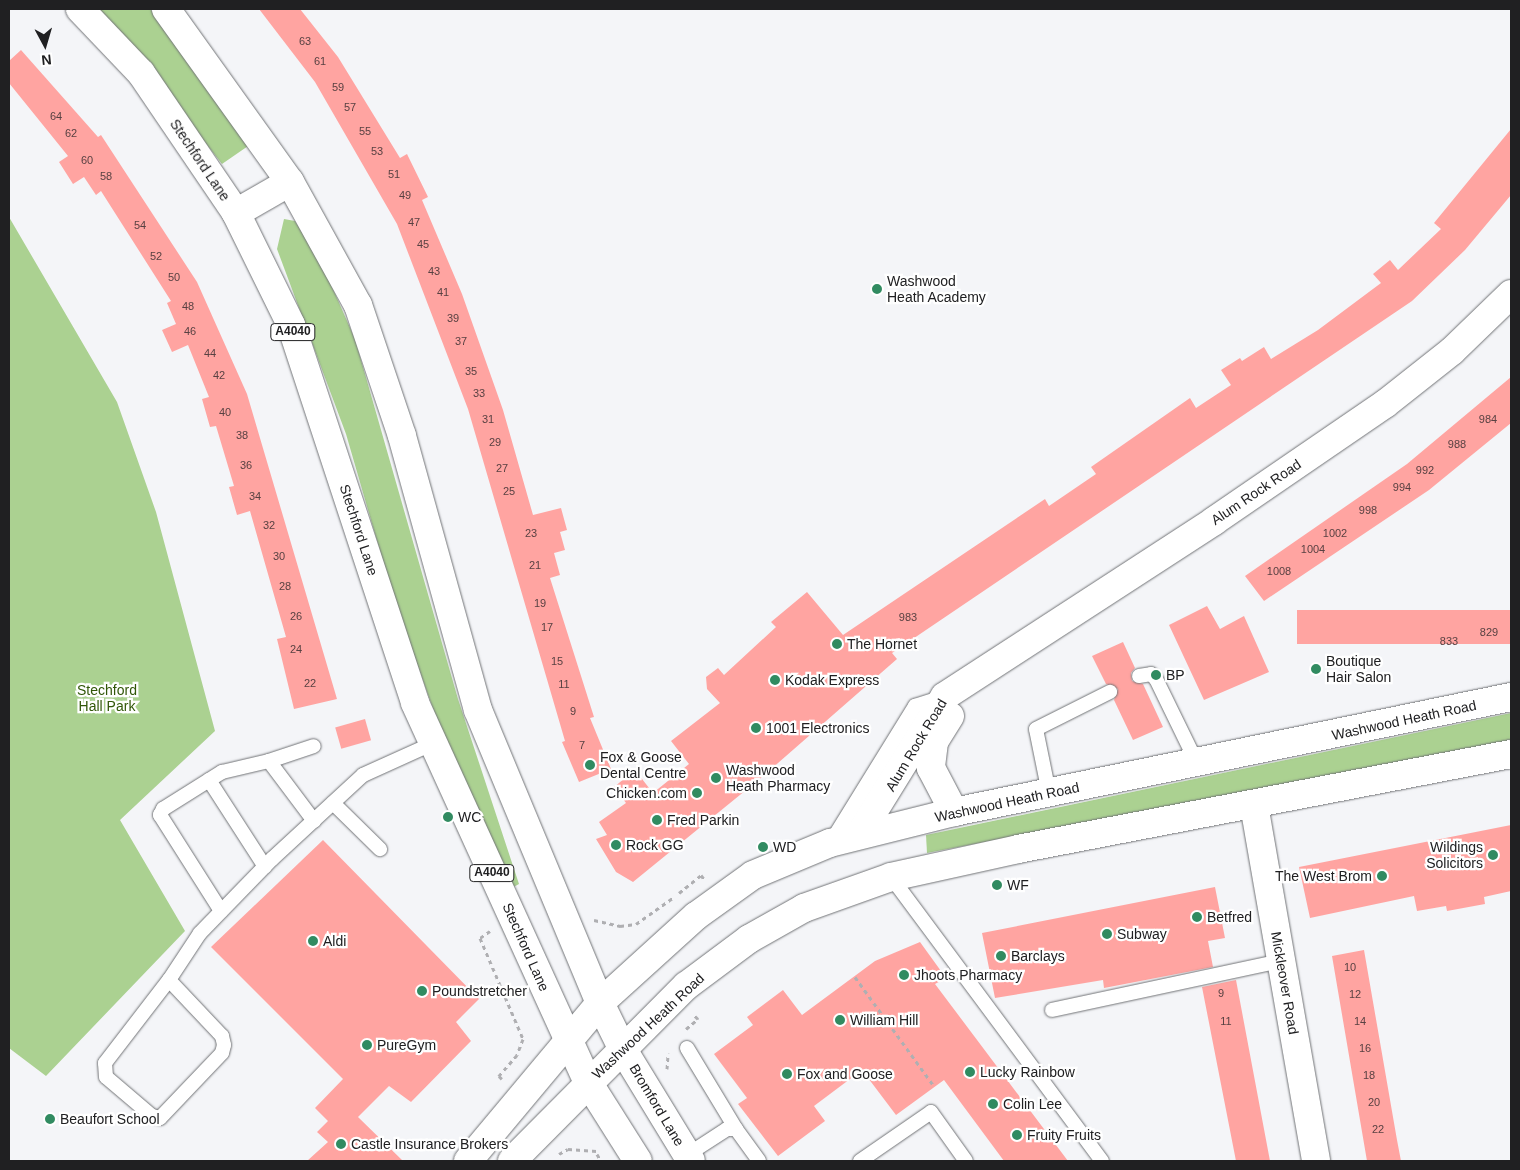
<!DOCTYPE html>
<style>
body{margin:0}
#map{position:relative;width:1520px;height:1170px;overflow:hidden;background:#f4f5f8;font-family:Arial,sans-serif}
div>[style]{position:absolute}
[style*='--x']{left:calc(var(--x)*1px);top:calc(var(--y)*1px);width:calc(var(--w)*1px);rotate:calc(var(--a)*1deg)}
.green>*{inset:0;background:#abd191}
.building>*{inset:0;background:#ffa4a1;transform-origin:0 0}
.path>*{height:3px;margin-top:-1.5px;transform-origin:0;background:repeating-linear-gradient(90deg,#afafb2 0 4px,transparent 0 8px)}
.roads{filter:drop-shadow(0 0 1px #717376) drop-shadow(0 0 1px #717376)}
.service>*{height:14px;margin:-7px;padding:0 7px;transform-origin:7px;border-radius:7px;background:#fff}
.minor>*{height:28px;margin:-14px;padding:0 14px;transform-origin:14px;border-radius:14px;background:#fff}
.tertiary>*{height:28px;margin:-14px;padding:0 14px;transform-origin:14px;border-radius:14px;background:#fff}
.secondary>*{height:28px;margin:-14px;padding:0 14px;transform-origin:14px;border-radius:14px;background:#fff}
.primary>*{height:28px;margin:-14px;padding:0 14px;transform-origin:14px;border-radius:14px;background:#fff}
.dots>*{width:14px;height:14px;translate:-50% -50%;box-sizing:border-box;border:2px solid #fff;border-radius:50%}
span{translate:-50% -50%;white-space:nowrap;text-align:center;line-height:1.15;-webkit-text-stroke:4.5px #fff;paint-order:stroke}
.number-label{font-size:11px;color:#584142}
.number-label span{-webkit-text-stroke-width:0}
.shield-label span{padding:1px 4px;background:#fff;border:1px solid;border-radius:4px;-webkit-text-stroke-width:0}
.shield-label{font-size:12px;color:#202022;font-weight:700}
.street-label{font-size:14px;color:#202022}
.poi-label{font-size:14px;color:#202022}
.left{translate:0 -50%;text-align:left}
.right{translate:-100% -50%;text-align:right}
.park-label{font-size:14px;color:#315708}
.frame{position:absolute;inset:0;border:10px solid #202022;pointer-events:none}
.north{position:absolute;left:20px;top:20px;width:50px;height:50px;-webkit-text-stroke:4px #fff;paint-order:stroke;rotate:174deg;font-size:14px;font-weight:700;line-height:20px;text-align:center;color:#202022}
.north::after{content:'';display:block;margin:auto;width:18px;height:22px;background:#202022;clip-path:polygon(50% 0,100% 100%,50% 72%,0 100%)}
</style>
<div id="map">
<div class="green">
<div style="clip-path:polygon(92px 9px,150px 9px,170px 29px,251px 144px,222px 164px,144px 65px)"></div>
<div style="clip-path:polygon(9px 217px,117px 402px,156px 512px,215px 731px,120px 820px,185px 931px,46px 1076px,9px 1048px)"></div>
<div style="clip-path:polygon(284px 219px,295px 221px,322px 264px,355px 339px,458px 699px,519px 884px,508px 890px,437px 720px,393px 596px,346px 434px,277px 249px)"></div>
<div style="clip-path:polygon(1511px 713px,1511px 742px,927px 853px,926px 835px)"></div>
</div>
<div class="building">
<div style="clip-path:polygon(259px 9px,300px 9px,338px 57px,400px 158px,407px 154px,428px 197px,422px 200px,462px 294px,503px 410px,533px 515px,561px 508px,567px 530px,560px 532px,565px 550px,554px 553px,560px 575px,550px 578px,594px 717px,590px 718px,611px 769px,579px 782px,562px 742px,565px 741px,468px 409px,397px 224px,315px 82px)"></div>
<div style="clip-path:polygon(21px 50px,98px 137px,101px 135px,197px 282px,247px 394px,337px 699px,294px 709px,277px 639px,286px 637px,250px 511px,237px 515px,229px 487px,234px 486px,216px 426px,210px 427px,202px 399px,209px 397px,188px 345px,172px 352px,162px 330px,176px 324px,167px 303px,171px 301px,101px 191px,96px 195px,84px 177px,73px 184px,59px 162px,68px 156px,9px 83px,9px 61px)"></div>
<div style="clip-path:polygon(1511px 129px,1511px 195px,1465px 250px,1412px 301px,892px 653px,897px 659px,762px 777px,633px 882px,616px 872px,596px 839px,607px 835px,599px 822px,626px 803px,614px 787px,635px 770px,653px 793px,689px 764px,671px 741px,720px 703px,707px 689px,706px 677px,718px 668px,724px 675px,776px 627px,771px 622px,807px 592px,843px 635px,1045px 499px,1049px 506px,1096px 474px,1091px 467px,1190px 398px,1196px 408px,1231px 385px,1221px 370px,1240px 358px,1242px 361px,1264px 347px,1271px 359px,1318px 330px,1381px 283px,1373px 274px,1390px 260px,1398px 270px,1441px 229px,1434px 223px)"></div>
<div style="clip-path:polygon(1511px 377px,1511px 423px,1429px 490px,1264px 601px,1245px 576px,1407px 464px)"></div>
<div style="clip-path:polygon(1207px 606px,1220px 629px,1244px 616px,1269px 672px,1204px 700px,1169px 625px)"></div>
<div style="left:1511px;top:610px;width:34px;height:214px;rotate:90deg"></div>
<div style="clip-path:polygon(1123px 642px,1135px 668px,1131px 673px,1132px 681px,1143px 684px,1163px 727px,1133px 740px,1114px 700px,1118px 689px,1106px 684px,1092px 656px)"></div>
<div style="left:365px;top:719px;width:22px;height:31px;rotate:74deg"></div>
<div style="clip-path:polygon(1511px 825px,1511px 891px,1484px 897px,1485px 904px,1447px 911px,1446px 906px,1417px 911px,1414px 896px,1310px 918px,1299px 867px)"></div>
<div style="clip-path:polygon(323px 840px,479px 999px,456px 1022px,471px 1041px,411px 1102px,389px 1086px,358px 1117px,403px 1161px,307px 1161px,328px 1142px,317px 1132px,328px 1121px,315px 1108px,343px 1079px,211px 947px)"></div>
<div style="clip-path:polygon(1215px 887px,1225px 938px,1208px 941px,1213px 967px,1104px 988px,1103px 980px,995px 998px,982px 933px)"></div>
<div style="clip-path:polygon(920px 942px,946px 978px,935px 984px,1068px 1161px,1004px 1161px,944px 1080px,896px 1115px,862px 1070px,814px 1106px,825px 1121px,778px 1156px,738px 1104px,747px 1098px,714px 1054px,753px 1025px,747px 1017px,783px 990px,802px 1015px,875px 961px)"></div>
<div style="clip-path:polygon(1364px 950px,1397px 1140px,1401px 1161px,1367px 1161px,1332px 956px)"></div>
<div style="clip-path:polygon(1236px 980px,1245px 1028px,1270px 1161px,1236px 1161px,1202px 987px)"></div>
</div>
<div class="path">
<div style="--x:679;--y:893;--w:28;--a:-39"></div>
<div style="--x:701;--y:875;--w:5;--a:53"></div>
<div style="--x:594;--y:920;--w:27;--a:13"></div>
<div style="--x:620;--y:926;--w:16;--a:-7"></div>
<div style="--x:636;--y:924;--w:47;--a:-35.4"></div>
<div style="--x:490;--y:931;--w:12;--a:145"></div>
<div style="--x:480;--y:938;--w:110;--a:66.9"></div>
<div style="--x:523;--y:1039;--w:17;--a:111"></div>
<div style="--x:517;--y:1055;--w:28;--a:131"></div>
<div style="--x:499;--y:1076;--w:4;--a:45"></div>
<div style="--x:855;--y:977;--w:135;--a:54.1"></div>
<div style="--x:686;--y:1029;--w:16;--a:-40"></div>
<div style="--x:698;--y:1019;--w:6;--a:-135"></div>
<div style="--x:667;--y:1069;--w:16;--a:-86"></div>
<div style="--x:559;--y:1154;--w:10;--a:-29"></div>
<div style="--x:568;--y:1149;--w:32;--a:4"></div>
<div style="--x:597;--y:1154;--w:8;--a:60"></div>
</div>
<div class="roads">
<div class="service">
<div style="--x:1139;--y:676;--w:12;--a:-9"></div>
<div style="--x:1151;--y:674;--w:7;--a:45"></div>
<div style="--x:1156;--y:679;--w:93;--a:64"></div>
<div style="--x:209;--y:780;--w:103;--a:57.2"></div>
<div style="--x:1049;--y:793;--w:65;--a:-101.5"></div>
<div style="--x:1036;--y:729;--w:83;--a:-26.6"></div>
<div style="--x:333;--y:803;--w:66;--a:44.4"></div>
<div style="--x:314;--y:821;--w:75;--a:-126.9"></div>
<div style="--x:269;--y:761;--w:47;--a:-18.4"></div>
<div style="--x:831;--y:842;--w:160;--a:-58.3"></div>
<div style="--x:915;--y:706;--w:28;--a:-18"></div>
<div style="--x:891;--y:877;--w:354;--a:53.4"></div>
<div style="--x:221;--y:911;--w:114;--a:-122.4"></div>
<div style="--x:160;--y:815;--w:7;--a:-63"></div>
<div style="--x:163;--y:809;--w:70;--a:-32.1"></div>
<div style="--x:222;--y:772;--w:48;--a:-13.2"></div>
<div style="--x:169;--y:980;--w:77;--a:46.6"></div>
<div style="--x:222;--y:1036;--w:9;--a:77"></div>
<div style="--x:224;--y:1045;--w:8;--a:104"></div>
<div style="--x:222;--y:1053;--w:90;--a:133.6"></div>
<div style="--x:160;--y:1118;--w:8;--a:-166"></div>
<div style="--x:152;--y:1116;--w:60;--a:-139.7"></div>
<div style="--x:106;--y:1077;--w:14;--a:-94"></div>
<div style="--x:105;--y:1063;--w:105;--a:-52.4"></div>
<div style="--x:169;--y:980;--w:56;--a:-56.6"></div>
<div style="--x:200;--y:933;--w:103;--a:-45.8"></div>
<div style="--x:272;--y:859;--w:124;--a:-42.7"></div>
<div style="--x:363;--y:775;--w:78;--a:-24.3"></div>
<div style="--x:1052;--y:1010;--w:234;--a:-12.1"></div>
<div style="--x:687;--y:1048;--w:95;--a:58.8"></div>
<div style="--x:687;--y:1155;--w:48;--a:-33"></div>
<div style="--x:727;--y:1129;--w:9;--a:0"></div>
<div style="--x:736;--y:1129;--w:39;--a:54"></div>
<div style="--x:860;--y:1161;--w:86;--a:-34.6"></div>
<div style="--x:931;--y:1112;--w:60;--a:54.5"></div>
</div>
<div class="minor">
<div style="--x:1254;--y:805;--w:361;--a:80.1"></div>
</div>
<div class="tertiary">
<div style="--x:950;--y:716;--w:31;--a:122"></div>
<div style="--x:934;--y:742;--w:26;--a:97"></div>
<div style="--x:931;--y:768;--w:50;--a:62.4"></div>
<div style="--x:859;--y:835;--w:163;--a:-58.3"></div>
<div style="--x:945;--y:696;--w:321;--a:-33"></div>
<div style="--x:1214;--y:521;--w:207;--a:-34.4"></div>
<div style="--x:1385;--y:404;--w:85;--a:-38.3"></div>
<div style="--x:1452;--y:351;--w:82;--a:-44"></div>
</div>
<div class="secondary">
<div style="--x:468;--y:1161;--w:206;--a:-50.1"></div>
<div style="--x:600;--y:1003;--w:130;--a:-42.2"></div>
<div style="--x:696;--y:916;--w:70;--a:-35.7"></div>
<div style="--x:753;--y:875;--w:83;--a:-22.6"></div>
<div style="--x:830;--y:843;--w:128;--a:-14"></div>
<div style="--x:954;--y:812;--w:569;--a:-11.67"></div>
<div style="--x:512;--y:1161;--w:247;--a:-45.2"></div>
<div style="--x:686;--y:986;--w:79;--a:-36.7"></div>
<div style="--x:749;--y:939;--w:63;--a:-29.4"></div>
<div style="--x:804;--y:908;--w:92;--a:-19.6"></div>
<div style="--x:891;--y:877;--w:130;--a:-12.4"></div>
<div style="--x:1018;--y:849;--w:502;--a:-10.91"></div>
</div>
<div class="primary">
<div style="--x:80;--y:9;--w:88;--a:46.4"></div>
<div style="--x:141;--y:73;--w:169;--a:55.8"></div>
<div style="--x:236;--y:213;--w:125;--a:63.8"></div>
<div style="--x:291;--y:325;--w:398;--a:71.8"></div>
<div style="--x:415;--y:703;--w:417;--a:65.5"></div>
<div style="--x:588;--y:1082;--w:93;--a:57.7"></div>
<div style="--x:166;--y:9;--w:213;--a:54.4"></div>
<div style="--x:290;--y:182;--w:141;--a:61.1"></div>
<div style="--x:358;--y:305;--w:138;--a:71.4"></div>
<div style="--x:402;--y:436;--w:284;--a:74.5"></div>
<div style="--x:478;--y:710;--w:317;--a:67.4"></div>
<div style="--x:600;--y:1003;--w:50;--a:63.9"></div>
<div style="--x:622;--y:1048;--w:132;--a:58.6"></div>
<div style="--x:236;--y:213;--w:62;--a:-29.9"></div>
</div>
</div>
<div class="dots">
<div style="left:877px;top:289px;background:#318b61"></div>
<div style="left:837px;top:644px;background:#318b61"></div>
<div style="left:1316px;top:669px;background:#318b61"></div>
<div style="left:1156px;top:675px;background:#318b61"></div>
<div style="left:775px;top:680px;background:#318b61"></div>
<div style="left:756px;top:728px;background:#318b61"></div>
<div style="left:590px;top:765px;background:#318b61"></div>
<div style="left:716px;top:778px;background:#318b61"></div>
<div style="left:697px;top:793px;background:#318b61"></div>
<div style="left:448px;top:817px;background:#318b61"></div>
<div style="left:657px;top:820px;background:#318b61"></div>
<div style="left:616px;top:845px;background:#318b61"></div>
<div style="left:763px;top:847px;background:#318b61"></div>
<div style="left:1493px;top:855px;background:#318b61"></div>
<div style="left:1382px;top:876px;background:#318b61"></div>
<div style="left:997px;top:885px;background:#318b61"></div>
<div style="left:1197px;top:917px;background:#318b61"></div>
<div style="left:1107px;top:934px;background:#318b61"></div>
<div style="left:313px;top:941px;background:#318b61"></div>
<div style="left:1001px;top:956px;background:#318b61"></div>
<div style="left:904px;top:975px;background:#318b61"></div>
<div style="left:422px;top:991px;background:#318b61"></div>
<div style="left:840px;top:1020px;background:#318b61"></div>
<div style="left:367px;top:1045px;background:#318b61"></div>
<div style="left:970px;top:1072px;background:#318b61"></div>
<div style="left:787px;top:1074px;background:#318b61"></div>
<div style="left:993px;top:1104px;background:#318b61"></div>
<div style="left:50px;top:1119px;background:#318b61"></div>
<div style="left:1017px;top:1135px;background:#318b61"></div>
<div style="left:341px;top:1144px;background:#318b61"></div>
</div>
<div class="number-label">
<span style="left:305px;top:41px">63</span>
<span style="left:320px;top:61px">61</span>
<span style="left:338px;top:87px">59</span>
<span style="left:350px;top:107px">57</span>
<span style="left:56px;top:116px">64</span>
<span style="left:365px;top:131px">55</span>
<span style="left:71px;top:133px">62</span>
<span style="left:377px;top:151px">53</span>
<span style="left:87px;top:160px">60</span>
<span style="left:394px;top:174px">51</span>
<span style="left:106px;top:176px">58</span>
<span style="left:405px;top:195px">49</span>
<span style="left:414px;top:222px">47</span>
<span style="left:140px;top:225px">54</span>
<span style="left:423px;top:244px">45</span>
<span style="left:156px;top:256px">52</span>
<span style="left:434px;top:271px">43</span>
<span style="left:174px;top:277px">50</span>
<span style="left:443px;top:292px">41</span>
<span style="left:188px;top:306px">48</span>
<span style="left:453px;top:318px">39</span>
<span style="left:190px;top:331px">46</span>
<span style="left:461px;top:341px">37</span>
<span style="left:210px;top:353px">44</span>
<span style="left:471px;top:371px">35</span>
<span style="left:219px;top:375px">42</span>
<span style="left:479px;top:393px">33</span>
<span style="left:225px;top:412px">40</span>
<span style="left:488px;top:419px">31</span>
<span style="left:1488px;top:419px">984</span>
<span style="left:242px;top:435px">38</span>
<span style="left:495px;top:442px">29</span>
<span style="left:1457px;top:444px">988</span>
<span style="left:246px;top:465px">36</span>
<span style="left:502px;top:468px">27</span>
<span style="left:1425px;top:470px">992</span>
<span style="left:1402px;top:487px">994</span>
<span style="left:509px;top:491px">25</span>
<span style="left:255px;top:496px">34</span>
<span style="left:1368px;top:510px">998</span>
<span style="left:269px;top:525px">32</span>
<span style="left:531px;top:533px">23</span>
<span style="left:1335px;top:533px">1002</span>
<span style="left:1313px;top:549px">1004</span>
<span style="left:279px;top:556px">30</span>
<span style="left:535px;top:565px">21</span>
<span style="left:1279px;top:571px">1008</span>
<span style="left:285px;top:586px">28</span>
<span style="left:540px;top:603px">19</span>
<span style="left:296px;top:616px">26</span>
<span style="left:908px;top:617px">983</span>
<span style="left:547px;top:627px">17</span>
<span style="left:1489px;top:632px">829</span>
<span style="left:1449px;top:641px">833</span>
<span style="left:296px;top:649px">24</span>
<span style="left:557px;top:661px">15</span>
<span style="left:310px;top:683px">22</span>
<span style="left:564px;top:684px">11</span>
<span style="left:573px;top:711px">9</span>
<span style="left:582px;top:745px">7</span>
<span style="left:1350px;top:967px">10</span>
<span style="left:1221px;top:993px">9</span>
<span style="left:1355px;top:994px">12</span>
<span style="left:1226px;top:1021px">11</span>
<span style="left:1360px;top:1021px">14</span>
<span style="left:1365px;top:1048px">16</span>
<span style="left:1369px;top:1075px">18</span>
<span style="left:1374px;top:1102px">20</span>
<span style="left:1378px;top:1129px">22</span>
</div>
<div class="shield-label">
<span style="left:293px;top:332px">A4040</span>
<span style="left:492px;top:873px">A4040</span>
</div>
<div class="street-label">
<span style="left:200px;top:160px;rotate:56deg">Stechford Lane</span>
<span style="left:1256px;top:492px;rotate:-34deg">Alum Rock Road</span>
<span style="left:359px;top:530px;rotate:72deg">Stechford Lane</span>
<span style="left:1404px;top:720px;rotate:-12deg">Washwood Heath Road</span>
<span style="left:916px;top:745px;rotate:-59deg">Alum Rock Road</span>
<span style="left:1007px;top:802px;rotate:-12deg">Washwood Heath Road</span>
<span style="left:526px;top:947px;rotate:66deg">Stechford Lane</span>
<span style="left:1285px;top:983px;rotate:80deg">Mickleover Road</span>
<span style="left:648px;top:1026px;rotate:-43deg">Washwood Heath Road</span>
<span style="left:657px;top:1105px;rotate:59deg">Bromford Lane</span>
</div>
<div class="poi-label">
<span class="left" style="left:887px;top:289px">Washwood<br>Heath Academy</span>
<span class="left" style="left:847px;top:644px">The Hornet</span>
<span class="left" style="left:1326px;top:669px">Boutique<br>Hair Salon</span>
<span class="left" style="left:1166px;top:675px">BP</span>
<span class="left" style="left:785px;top:680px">Kodak Express</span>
<span class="left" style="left:766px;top:728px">1001 Electronics</span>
<span class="left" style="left:600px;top:765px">Fox &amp; Goose<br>Dental Centre</span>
<span class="left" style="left:726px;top:778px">Washwood<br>Heath Pharmacy</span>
<span class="right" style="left:687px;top:793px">Chicken.com</span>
<span class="left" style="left:458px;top:817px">WC</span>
<span class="left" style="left:667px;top:820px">Fred Parkin</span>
<span class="left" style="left:626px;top:845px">Rock GG</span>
<span class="left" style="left:773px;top:847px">WD</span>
<span class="right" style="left:1483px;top:855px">Wildings<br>Solicitors</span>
<span class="right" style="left:1372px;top:876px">The West Brom</span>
<span class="left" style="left:1007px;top:885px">WF</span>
<span class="left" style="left:1207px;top:917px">Betfred</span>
<span class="left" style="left:1117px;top:934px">Subway</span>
<span class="left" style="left:323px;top:941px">Aldi</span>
<span class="left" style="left:1011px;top:956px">Barclays</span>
<span class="left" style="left:914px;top:975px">Jhoots Pharmacy</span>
<span class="left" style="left:432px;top:991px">Poundstretcher</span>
<span class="left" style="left:850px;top:1020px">William Hill</span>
<span class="left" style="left:377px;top:1045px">PureGym</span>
<span class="left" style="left:980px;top:1072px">Lucky Rainbow</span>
<span class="left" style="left:797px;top:1074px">Fox and Goose</span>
<span class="left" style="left:1003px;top:1104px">Colin Lee</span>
<span class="left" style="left:60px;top:1119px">Beaufort School</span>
<span class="left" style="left:1027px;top:1135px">Fruity Fruits</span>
<span class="left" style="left:351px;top:1144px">Castle Insurance Brokers</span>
</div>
<div class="park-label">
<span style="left:107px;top:698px">Stechford<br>Hall Park</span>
</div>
<div class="frame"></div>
<div class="north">N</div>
</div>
